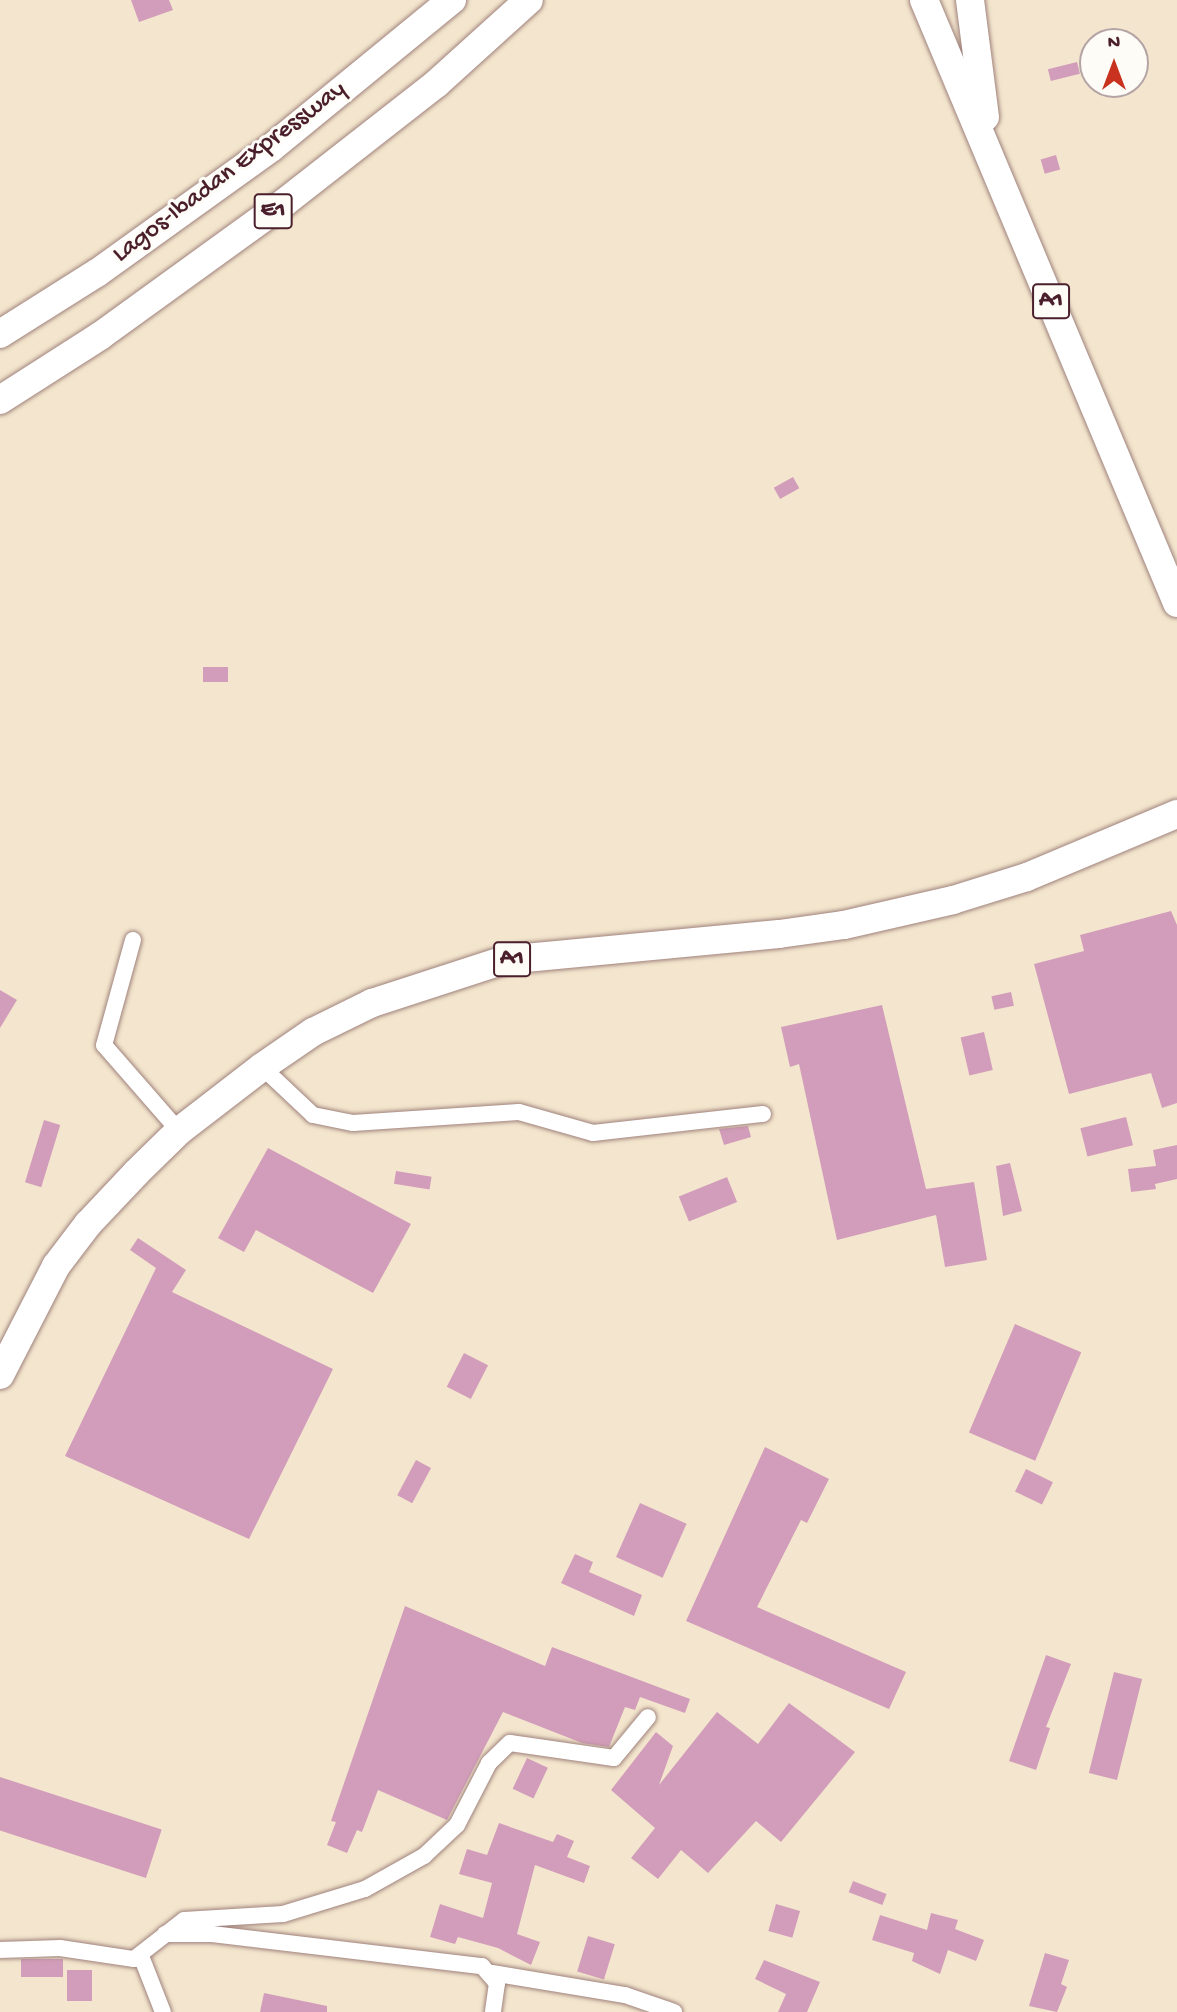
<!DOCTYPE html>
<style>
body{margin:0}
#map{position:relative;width:1177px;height:2012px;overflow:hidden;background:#f4e6ce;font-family:"Gochi Hand",sans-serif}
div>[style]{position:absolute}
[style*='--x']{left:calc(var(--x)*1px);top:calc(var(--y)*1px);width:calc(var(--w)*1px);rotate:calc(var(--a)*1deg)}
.building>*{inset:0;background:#d29dba;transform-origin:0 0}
.roads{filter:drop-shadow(0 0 2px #9f827c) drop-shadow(0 0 2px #9f827c)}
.street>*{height:16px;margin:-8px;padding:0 8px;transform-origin:8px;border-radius:8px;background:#fff}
.highway>*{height:28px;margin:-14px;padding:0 14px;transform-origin:14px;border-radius:14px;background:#fff}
span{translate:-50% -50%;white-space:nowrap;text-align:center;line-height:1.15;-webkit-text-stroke:6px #fdfcf7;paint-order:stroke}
.shield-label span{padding:2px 5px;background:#fdfcf7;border:2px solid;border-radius:5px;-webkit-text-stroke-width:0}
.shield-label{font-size:24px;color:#4a1f2b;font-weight:700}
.street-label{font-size:26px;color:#4a1f2b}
.north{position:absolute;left:1079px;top:28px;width:70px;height:70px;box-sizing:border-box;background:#fdfcf7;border:2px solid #b5a4a5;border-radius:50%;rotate:0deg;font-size:19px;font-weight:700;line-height:28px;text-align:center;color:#4a1f2b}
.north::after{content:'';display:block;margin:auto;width:24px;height:32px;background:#c8321e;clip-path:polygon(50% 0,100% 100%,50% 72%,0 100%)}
</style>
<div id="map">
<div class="building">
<div style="clip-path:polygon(131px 0,169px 0,173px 10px,139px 22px)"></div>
<div style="left:1077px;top:62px;width:12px;height:30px;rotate:76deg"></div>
<div style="left:1056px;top:155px;width:15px;height:16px;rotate:74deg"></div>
<div style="left:793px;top:477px;width:13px;height:22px;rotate:61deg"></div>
<div style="left:228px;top:667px;width:15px;height:25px;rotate:90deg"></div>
<div style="clip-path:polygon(1171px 911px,1177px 925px,1177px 1103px,1162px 1108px,1151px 1073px,1069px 1094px,1034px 964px,1084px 951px,1080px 935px)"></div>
<div style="clip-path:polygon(0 990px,17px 1000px,0 1028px)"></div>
<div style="left:1011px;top:992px;width:14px;height:20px;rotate:78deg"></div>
<div style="clip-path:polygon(882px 1005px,926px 1189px,974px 1182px,987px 1260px,945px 1267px,936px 1215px,837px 1240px,799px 1064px,790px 1067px,781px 1027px)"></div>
<div style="left:984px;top:1032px;width:39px;height:24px;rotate:77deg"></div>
<div style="left:1126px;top:1117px;width:29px;height:47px;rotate:76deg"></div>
<div style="left:44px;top:1120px;width:17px;height:65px;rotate:17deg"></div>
<div style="clip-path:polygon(748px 1126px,751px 1137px,724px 1145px,719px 1129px)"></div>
<div style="clip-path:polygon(1177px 1145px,1177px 1179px,1155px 1184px,1156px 1189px,1131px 1192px,1128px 1169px,1156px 1166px,1153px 1150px)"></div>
<div style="clip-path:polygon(268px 1148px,411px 1224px,373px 1293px,256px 1230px,244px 1252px,218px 1238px)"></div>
<div style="clip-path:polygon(1010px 1163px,1022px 1211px,1003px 1216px,996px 1166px)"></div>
<div style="left:396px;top:1171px;width:36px;height:13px;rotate:9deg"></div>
<div style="left:727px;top:1177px;width:27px;height:52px;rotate:68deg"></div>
<div style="clip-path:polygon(138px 1238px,186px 1270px,172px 1292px,333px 1369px,249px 1539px,65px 1456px,156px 1268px,130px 1250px)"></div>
<div style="left:1015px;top:1324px;width:72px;height:118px;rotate:23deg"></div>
<div style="left:464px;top:1353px;width:27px;height:38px;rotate:27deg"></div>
<div style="clip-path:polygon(765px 1447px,829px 1479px,807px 1523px,801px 1520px,757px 1607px,906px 1672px,889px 1709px,686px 1621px)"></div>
<div style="left:416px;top:1460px;width:17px;height:40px;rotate:28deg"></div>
<div style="left:1026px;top:1469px;width:30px;height:25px;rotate:26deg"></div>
<div style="left:640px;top:1503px;width:51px;height:59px;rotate:24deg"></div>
<div style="clip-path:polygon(575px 1554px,593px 1562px,589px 1572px,642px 1595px,634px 1616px,561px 1583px)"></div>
<div style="clip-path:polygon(405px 1606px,545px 1666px,552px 1647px,690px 1699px,685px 1713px,640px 1697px,635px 1710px,625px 1707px,609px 1747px,582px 1743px,503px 1712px,447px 1820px,378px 1790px,362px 1832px,357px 1830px,347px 1853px,327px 1845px,336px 1822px,331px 1821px)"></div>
<div style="clip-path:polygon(1046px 1655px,1071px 1664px,1046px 1727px,1050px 1728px,1036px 1770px,1009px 1761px)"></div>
<div style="left:1114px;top:1672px;width:29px;height:104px;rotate:14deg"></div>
<div style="clip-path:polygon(789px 1703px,855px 1752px,781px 1842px,756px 1821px,708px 1873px,681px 1850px,658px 1879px,631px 1858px,655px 1828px,611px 1790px,656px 1732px,673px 1746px,659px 1785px,717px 1712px,758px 1744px)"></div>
<div style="left:527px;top:1758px;width:23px;height:34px;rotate:25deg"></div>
<div style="left:0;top:1777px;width:170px;height:51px;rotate:18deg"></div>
<div style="clip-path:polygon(499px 1823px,553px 1842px,557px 1834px,574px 1841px,567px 1857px,590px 1866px,584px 1883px,535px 1865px,517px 1934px,540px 1942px,531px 1965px,498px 1948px,458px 1937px,455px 1944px,430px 1937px,440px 1904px,483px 1918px,492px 1883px,459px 1874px,467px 1849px,487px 1855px)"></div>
<div style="left:853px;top:1881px;width:36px;height:12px;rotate:21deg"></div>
<div style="left:776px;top:1904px;width:25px;height:28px;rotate:16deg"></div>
<div style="clip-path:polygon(931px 1913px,958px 1920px,955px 1929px,984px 1940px,976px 1961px,948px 1950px,940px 1974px,912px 1961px,914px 1953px,872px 1940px,880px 1915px,927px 1930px)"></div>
<div style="left:588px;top:1936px;width:28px;height:37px;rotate:17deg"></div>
<div style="clip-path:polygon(1045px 1953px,1069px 1960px,1061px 1984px,1067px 1987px,1057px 2012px,1029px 2006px)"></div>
<div style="left:63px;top:1959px;width:18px;height:42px;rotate:90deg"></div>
<div style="clip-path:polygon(764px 1960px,820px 1982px,807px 2012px,778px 2012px,786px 1994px,755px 1979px)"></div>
<div style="left:67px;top:1970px;width:25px;height:31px"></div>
<div style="clip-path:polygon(264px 1993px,327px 2006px,327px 2012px,260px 2012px)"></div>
</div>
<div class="roads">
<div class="street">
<div style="--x:133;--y:940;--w:109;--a:105.4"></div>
<div style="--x:104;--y:1045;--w:114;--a:48.9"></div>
<div style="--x:262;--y:1067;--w:70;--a:43.3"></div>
<div style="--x:313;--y:1115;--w:41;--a:11.3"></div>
<div style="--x:353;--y:1123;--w:166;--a:-3.8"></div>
<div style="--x:519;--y:1112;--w:77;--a:15.8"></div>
<div style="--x:593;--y:1133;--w:171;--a:-6.4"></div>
<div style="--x:165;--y:1934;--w:47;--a:0"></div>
<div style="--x:212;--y:1934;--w:272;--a:6.8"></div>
<div style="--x:482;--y:1966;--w:23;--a:49"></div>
<div style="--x:497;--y:1983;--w:29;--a:98"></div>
<div style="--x:0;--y:1950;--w:60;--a:-1.9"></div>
<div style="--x:60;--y:1948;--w:75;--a:8.5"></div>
<div style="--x:134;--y:1959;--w:63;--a:-38"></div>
<div style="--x:184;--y:1920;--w:99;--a:-3.5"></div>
<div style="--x:283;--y:1914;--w:86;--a:-17"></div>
<div style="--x:365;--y:1889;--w:68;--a:-29.2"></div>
<div style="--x:424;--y:1856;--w:45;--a:-43.2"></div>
<div style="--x:457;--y:1825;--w:70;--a:-62.7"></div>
<div style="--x:489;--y:1763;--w:29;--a:-44"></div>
<div style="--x:510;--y:1743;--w:105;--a:8.2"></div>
<div style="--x:614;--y:1758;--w:53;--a:-50.3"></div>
<div style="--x:141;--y:1956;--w:60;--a:68.6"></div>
<div style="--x:492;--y:1973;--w:135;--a:9.4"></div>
<div style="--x:625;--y:1995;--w:52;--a:19.1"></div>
</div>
<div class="highway">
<div style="--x:924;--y:0;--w:654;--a:67.24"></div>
<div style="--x:970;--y:0;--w:118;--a:82.7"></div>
<div style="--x:0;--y:334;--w:115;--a:-32.2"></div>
<div style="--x:97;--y:273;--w:214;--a:-35.7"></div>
<div style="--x:271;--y:148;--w:234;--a:-39.3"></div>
<div style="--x:0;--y:400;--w:119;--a:-32.6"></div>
<div style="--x:100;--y:336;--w:228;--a:-35.9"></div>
<div style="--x:285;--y:202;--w:192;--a:-38"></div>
<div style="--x:436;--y:84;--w:125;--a:-42.1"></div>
<div style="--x:0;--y:1375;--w:123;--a:-62.8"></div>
<div style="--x:56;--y:1266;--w:53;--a:-52.7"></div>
<div style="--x:88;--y:1224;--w:70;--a:-46.7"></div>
<div style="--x:136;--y:1173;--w:60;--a:-44.3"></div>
<div style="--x:179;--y:1131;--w:105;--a:-37.6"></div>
<div style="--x:262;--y:1067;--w:62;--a:-34.5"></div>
<div style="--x:313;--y:1032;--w:66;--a:-26.2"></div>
<div style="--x:372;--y:1003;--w:139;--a:-18"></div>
<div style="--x:504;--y:960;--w:276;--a:-5.4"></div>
<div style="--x:779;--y:934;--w:66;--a:-7.9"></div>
<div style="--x:844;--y:925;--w:112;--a:-12.9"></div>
<div style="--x:953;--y:900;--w:77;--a:-17.3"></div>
<div style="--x:1027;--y:877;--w:163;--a:-22.8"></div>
</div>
</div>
<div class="shield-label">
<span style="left:273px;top:211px">E1</span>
<span style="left:1051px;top:301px">A1</span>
<span style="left:512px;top:959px">A1</span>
</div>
<div class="street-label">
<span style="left:230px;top:173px;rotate:-37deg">Lagos-Ibadan Expressway</span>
</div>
<div class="north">N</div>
</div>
